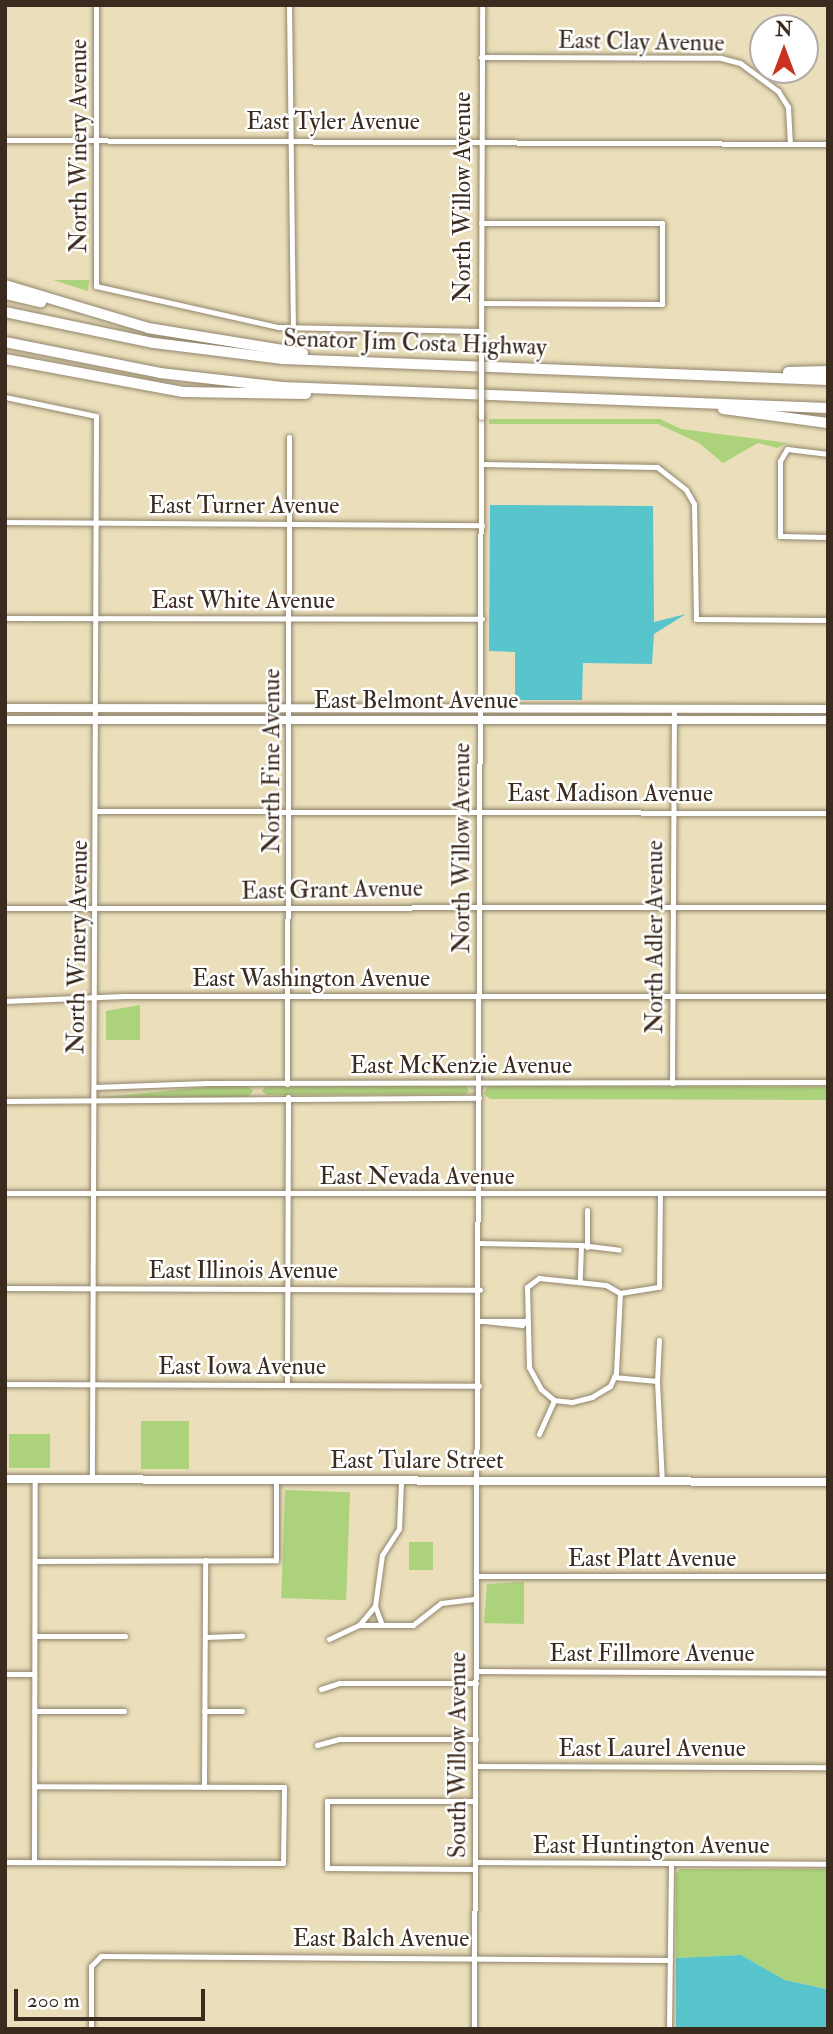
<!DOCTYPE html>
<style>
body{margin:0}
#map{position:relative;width:833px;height:2034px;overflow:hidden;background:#eadfba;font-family:"IM FELL Double Pica",serif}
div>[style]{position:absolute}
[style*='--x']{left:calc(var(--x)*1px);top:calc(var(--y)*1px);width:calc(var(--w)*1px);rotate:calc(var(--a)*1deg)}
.green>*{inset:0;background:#acd27c;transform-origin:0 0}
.water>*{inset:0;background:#58c5cd}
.roads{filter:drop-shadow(0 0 2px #92846c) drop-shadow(0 0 2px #92846c)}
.minor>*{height:5px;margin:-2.5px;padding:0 2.5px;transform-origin:2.5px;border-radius:2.5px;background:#fff}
.secondary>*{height:8px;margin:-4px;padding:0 4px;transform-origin:4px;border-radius:4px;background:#fff}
.motorway>*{height:10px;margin:-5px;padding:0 5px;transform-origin:5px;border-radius:5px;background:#fff}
.bridges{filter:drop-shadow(0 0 2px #92846c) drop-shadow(0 0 2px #92846c)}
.minor-bridge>*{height:5px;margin:-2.5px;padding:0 2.5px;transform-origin:2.5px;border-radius:2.5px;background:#fff}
span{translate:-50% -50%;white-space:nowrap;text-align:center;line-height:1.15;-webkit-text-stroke:5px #fff;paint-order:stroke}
.street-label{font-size:24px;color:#3b2a1e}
.frame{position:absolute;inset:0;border:7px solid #3b2a1e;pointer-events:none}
.north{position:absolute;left:749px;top:14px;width:70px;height:70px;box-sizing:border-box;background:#fff;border:2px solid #b1aaa5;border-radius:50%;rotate:0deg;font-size:19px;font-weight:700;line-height:28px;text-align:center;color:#3b2a1e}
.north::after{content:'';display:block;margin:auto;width:24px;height:32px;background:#c8321e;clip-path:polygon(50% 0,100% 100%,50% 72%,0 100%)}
.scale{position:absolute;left:14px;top:1989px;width:191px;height:32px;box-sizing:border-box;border:4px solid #3b2a1e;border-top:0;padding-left:9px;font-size:21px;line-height:24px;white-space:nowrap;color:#3b2a1e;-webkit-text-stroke:5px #fff;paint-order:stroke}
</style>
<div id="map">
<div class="green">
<div style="clip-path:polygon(53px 280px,89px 280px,88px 291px)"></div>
<div style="clip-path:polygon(489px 419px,660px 419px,681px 429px,788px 443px,777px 448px,758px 443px,723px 463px,699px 443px,658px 424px,489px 424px)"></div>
<div style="clip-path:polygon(140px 1005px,140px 1040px,106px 1040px,106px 1011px)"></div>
<div style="clip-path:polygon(216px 1086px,248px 1086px,253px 1091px,248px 1097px,104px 1097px)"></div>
<div style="clip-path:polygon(266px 1086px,466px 1086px,469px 1090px,466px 1094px,267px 1095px,262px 1091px)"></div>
<div style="clip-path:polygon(488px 1086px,828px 1087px,828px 1100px,490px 1099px,484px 1094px)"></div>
<div style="left:141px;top:1421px;width:48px;height:48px"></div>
<div style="left:9px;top:1434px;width:41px;height:34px"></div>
<div style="left:285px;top:1490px;width:65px;height:108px;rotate:2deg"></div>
<div style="left:409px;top:1542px;width:24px;height:28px"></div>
<div style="clip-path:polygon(524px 1582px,524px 1624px,484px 1623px,487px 1584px)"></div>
<div style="clip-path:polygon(680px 1869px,828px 1869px,828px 1989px,785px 1980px,741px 1955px,676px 1958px,676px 1874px)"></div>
</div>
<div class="water">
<div style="clip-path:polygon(490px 505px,653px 506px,654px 622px,686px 614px,654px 634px,652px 664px,583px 663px,582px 700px,515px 700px,515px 652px,489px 651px)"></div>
<div style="clip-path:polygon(741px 1955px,785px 1980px,827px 1989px,828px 2029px,676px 2029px,676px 1958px)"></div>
</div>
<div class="roads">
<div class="minor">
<div style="--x:96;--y:5;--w:281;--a:90"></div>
<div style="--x:96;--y:286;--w:187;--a:12.7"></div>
<div style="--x:278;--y:327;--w:203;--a:1.1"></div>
<div style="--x:289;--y:5;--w:323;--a:89.3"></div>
<div style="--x:481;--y:57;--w:240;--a:0.2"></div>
<div style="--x:721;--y:58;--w:20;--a:15"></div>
<div style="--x:740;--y:63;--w:47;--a:36.4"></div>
<div style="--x:778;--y:91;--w:19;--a:58"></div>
<div style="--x:788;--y:107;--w:35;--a:87"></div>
<div style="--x:5;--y:140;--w:823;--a:0.28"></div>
<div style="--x:481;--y:223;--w:181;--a:0"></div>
<div style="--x:662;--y:223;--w:81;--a:90"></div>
<div style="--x:662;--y:304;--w:181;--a:-179.7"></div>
<div style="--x:481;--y:348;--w:343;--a:-89.8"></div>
<div style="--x:5;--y:397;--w:93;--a:11.8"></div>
<div style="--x:96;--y:416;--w:1063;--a:90.22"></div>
<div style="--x:828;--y:454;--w:41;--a:-173"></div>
<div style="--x:787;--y:449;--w:14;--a:120"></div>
<div style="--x:780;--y:461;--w:75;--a:90"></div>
<div style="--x:780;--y:536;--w:48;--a:1.2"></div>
<div style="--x:482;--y:464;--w:175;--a:1"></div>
<div style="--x:657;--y:467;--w:37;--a:38"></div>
<div style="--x:686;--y:490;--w:16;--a:60"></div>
<div style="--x:694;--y:504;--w:115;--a:89"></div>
<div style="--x:696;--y:619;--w:132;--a:0.4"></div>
<div style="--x:5;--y:522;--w:477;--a:0.4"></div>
<div style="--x:5;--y:618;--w:477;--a:0.1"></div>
<div style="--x:98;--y:811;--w:730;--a:0.16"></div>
<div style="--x:5;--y:908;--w:823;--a:-0.07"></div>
<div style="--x:5;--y:1001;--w:119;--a:-2.4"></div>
<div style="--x:124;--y:996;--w:704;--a:0"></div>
<div style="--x:672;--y:1083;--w:375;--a:-89.7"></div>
<div style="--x:287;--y:1084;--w:647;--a:-89.82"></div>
<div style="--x:94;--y:1087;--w:113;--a:-2"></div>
<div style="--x:207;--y:1083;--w:621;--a:-0.09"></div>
<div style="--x:5;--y:1101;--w:474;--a:-0.4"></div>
<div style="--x:5;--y:1193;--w:823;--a:0"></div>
<div style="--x:587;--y:1210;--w:37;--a:90"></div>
<div style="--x:479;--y:1243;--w:102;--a:1.1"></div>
<div style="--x:581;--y:1245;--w:37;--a:92"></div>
<div style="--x:581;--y:1245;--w:38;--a:7"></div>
<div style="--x:539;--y:1278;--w:67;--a:6"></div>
<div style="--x:606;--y:1285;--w:16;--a:30"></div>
<div style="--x:620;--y:1293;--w:80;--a:92.9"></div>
<div style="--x:616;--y:1373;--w:14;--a:115"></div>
<div style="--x:610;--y:1386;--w:21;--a:149"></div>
<div style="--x:592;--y:1397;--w:21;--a:166"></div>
<div style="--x:572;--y:1402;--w:18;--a:-174"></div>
<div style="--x:554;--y:1400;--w:17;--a:-140"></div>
<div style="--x:541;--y:1389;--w:25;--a:-119"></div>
<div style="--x:529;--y:1367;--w:80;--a:-91.4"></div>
<div style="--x:527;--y:1287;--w:15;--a:-37"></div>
<div style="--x:5;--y:1288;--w:475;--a:0.2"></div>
<div style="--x:620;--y:1293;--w:39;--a:-9"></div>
<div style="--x:659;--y:1287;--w:92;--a:-89.4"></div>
<div style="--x:480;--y:1321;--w:45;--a:0"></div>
<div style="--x:484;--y:1321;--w:38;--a:6"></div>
<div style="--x:522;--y:1325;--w:5;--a:-53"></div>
<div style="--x:614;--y:1377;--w:43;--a:5.3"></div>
<div style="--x:657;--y:1381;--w:101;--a:87.2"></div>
<div style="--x:657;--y:1381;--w:41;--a:-87.2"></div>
<div style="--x:5;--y:1384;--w:474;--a:0.2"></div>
<div style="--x:287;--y:1385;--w:288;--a:-89.8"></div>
<div style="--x:539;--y:1434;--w:37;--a:-66"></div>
<div style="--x:36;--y:1561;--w:240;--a:-0.2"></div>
<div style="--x:276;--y:1560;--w:81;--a:-90"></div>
<div style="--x:476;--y:1576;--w:352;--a:0"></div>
<div style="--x:375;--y:1606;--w:51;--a:-82.2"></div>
<div style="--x:382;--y:1555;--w:31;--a:-57"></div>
<div style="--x:399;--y:1529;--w:48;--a:-87.6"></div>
<div style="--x:359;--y:1625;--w:25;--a:-50"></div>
<div style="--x:375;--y:1606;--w:20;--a:70"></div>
<div style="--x:35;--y:1636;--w:90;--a:0"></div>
<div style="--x:205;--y:1637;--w:37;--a:-2"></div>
<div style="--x:329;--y:1639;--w:33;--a:-25"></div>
<div style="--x:359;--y:1625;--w:54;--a:0"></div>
<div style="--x:413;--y:1625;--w:36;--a:-38"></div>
<div style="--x:441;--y:1603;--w:35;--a:-7"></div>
<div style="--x:476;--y:1671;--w:352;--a:0.3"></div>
<div style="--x:5;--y:1674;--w:29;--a:0"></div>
<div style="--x:321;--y:1689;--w:19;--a:-18"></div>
<div style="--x:339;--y:1683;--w:137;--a:0"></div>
<div style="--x:34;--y:1711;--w:90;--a:0"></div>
<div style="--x:204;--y:1711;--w:38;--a:0"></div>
<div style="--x:317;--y:1745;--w:24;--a:-15"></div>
<div style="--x:340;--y:1739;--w:136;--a:0"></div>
<div style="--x:475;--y:1766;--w:353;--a:0.2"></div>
<div style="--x:204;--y:1787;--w:227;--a:-89.7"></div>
<div style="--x:5;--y:1862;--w:278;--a:0.2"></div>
<div style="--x:283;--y:1863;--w:76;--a:-89.2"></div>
<div style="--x:284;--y:1787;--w:250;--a:-179.8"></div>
<div style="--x:34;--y:1862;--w:383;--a:-89.9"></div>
<div style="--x:475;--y:1862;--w:353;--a:0.3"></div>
<div style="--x:475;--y:1869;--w:148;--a:-179.6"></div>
<div style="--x:327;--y:1868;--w:67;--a:-90"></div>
<div style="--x:327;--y:1801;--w:148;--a:0"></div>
<div style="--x:91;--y:2029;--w:63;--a:-90"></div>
<div style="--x:91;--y:1966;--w:14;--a:-45"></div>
<div style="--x:101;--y:1956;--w:569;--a:0.4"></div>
<div style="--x:474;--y:2029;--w:1612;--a:-89.75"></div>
<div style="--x:669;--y:2029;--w:165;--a:-89.3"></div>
</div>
<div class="secondary">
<div style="--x:5;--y:708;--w:823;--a:0.07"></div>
<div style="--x:5;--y:720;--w:823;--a:0"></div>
<div style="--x:5;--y:1479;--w:823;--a:0.21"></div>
</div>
<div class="motorway">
<div style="--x:5;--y:285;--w:149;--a:16.7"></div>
<div style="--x:148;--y:328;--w:157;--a:9.2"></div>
<div style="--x:5;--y:294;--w:37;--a:13"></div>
<div style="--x:5;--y:312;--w:152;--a:11.8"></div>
<div style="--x:154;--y:343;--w:130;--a:7.1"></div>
<div style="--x:283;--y:359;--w:545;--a:2.21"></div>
<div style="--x:5;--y:342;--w:158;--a:11.3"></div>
<div style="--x:160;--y:373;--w:123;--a:6.5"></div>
<div style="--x:282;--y:387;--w:546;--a:2.2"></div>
<div style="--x:5;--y:359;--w:181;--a:10.5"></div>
<div style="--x:183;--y:392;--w:123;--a:0.9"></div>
<div style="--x:788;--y:372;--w:40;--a:-1.4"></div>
<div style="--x:723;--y:409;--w:106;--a:7.6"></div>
</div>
</div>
<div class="bridges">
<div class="minor-bridge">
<div style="--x:481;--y:348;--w:69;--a:90"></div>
</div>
</div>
<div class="street-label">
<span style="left:641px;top:42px;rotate:1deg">East Clay Avenue</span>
<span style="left:333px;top:122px">East Tyler Avenue</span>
<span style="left:79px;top:146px;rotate:-90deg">North Winery Avenue</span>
<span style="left:463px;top:197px;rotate:-90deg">North Willow Avenue</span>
<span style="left:415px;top:343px;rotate:2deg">Senator Jim Costa Highway</span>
<span style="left:244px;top:506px">East Turner Avenue</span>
<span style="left:243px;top:601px">East White Avenue</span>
<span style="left:416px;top:701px">East Belmont Avenue</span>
<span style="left:272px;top:761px;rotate:-90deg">North Fine Avenue</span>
<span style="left:610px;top:794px">East Madison Avenue</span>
<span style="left:462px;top:848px;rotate:-90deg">North Willow Avenue</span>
<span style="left:332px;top:890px;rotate:-1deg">East Grant Avenue</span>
<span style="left:655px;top:937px;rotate:-90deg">North Adler Avenue</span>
<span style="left:78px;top:947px;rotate:-89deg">North Winery Avenue</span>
<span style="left:311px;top:979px">East Washington Avenue</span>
<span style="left:461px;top:1066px">East McKenzie Avenue</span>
<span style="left:417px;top:1177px">East Nevada Avenue</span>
<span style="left:243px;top:1271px">East Illinois Avenue</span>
<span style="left:242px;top:1367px">East Iowa Avenue</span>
<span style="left:417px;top:1461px">East Tulare Street</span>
<span style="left:652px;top:1559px">East Platt Avenue</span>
<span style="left:652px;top:1654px">East Fillmore Avenue</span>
<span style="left:652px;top:1749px">East Laurel Avenue</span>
<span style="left:458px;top:1755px;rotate:-90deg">South Willow Avenue</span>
<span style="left:651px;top:1846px">East Huntington Avenue</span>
<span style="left:381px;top:1939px">East Balch Avenue</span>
</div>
<div class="frame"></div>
<div class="north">N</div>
<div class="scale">200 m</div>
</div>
